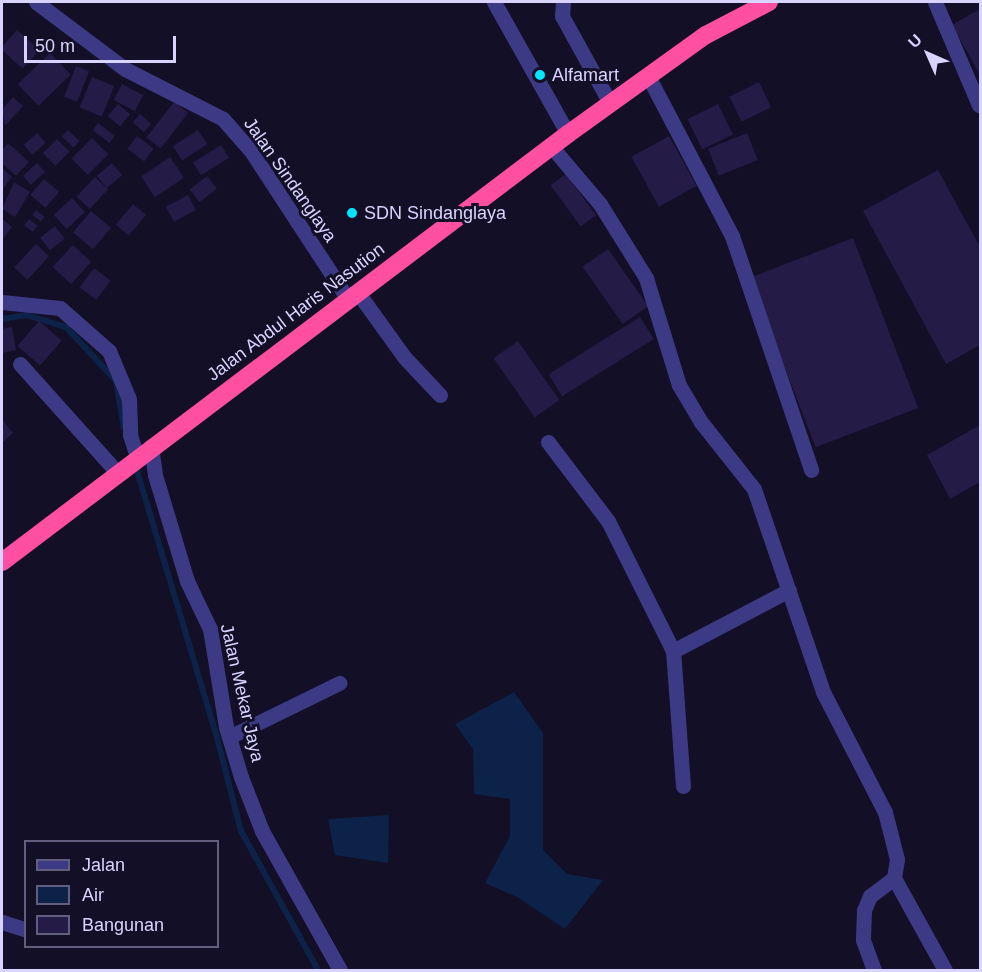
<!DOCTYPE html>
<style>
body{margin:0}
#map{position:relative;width:982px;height:972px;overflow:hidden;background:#130f26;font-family:Arial,sans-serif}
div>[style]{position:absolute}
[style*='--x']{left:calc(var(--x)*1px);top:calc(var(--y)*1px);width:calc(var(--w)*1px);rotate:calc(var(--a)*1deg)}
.water>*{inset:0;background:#0c2248}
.stream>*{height:6px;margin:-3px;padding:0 3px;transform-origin:3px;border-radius:3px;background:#0c2248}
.building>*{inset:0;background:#241b47;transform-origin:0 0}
.minor>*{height:15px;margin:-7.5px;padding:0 7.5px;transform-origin:7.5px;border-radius:7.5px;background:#3d3a85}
.highway>*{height:18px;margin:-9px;padding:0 9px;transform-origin:9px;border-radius:9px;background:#ff4fa3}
.dots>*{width:16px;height:16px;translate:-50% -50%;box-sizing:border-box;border:3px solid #130f26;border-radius:50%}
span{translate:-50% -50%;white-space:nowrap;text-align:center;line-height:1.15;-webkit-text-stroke:6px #130f26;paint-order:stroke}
.poi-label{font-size:18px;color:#d9d4ff}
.left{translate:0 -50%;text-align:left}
.street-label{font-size:18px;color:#d9d4ff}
.frame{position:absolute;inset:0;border:3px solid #d9d4ff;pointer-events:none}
.legend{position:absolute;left:24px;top:840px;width:195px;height:108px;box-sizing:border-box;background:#130f26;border:2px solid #625e7d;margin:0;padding:8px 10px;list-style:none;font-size:18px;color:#d9d4ff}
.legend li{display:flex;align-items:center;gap:12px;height:30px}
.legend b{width:30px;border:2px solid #625e7d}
.north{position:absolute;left:898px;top:24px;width:60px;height:60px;-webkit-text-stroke:4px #130f26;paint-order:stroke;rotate:315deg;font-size:16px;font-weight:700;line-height:24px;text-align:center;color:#d9d4ff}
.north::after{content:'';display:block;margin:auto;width:21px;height:27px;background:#d9d4ff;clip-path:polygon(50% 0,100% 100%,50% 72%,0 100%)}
.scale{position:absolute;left:24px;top:36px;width:152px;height:27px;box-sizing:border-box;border:3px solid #d9d4ff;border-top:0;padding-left:8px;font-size:18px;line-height:21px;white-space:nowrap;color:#d9d4ff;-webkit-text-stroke:4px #130f26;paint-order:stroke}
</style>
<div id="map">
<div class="water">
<div style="clip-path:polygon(514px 692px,543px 733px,543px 850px,567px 874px,603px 880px,565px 929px,517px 897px,485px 883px,510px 836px,510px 799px,474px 794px,473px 749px,455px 724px)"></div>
<div style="clip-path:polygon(389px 815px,388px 863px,335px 855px,328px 819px)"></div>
</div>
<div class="stream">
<div style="--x:2;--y:319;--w:24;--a:-9"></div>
<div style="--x:26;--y:315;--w:42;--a:16.7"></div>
<div style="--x:66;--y:327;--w:74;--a:47.2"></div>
<div style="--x:116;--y:381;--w:48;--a:80.3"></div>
<div style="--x:135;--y:464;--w:278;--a:73.3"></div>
<div style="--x:215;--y:730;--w:104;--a:75.6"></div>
<div style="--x:241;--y:831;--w:159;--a:61"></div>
</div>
<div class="building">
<div style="clip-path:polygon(980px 9px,980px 75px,952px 25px)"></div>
<div style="left:17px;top:30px;width:30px;height:25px;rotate:42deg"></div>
<div style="left:50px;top:53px;width:30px;height:45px;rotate:46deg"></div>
<div style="left:76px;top:66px;width:14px;height:33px;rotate:21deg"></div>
<div style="left:92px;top:77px;width:24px;height:33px;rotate:22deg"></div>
<div style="left:759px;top:82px;width:28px;height:33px;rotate:64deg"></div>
<div style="left:122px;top:84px;width:24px;height:18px;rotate:28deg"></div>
<div style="clip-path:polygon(13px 97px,23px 106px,5px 126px,2px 109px)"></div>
<div style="left:174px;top:102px;width:18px;height:45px;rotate:38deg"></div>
<div style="left:118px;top:104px;width:16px;height:16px;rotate:40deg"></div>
<div style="left:718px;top:104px;width:34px;height:34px;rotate:64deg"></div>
<div style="left:140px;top:114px;width:15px;height:11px;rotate:42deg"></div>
<div style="left:98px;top:123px;width:21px;height:9px;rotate:37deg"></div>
<div style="left:68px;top:130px;width:16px;height:9px;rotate:43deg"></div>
<div style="left:198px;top:130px;width:17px;height:30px;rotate:57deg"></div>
<div style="left:37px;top:133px;width:13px;height:18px;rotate:48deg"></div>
<div style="left:747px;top:133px;width:29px;height:42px;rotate:68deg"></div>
<div style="left:137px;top:136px;width:21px;height:16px;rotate:37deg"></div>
<div style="left:669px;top:136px;width:57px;height:43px;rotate:61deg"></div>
<div style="left:92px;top:138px;width:23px;height:29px;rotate:45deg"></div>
<div style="left:57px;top:139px;width:18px;height:20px;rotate:45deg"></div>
<div style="clip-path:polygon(8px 143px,29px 162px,16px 176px,2px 163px,2px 150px)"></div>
<div style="left:221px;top:145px;width:15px;height:33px;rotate:58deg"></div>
<div style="left:170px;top:157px;width:25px;height:35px;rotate:56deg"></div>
<div style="left:37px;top:163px;width:12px;height:19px;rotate:48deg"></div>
<div style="left:112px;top:163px;width:16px;height:20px;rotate:50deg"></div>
<div style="clip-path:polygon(2px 168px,12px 177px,2px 190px)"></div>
<div style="clip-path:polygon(938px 170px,980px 247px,980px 345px,946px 364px,863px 211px)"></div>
<div style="left:566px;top:174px;width:51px;height:19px;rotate:54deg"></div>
<div style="left:207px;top:176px;width:16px;height:22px;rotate:52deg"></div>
<div style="left:95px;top:177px;width:18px;height:27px;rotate:43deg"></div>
<div style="left:44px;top:179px;width:20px;height:21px;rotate:41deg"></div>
<div style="clip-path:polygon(14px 182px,30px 192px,15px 217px,2px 209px)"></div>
<div style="left:188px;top:195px;width:17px;height:25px;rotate:62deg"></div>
<div style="left:72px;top:198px;width:19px;height:25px;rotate:47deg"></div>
<div style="left:133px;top:204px;width:17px;height:27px;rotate:40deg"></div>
<div style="left:36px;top:210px;width:11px;height:6px;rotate:38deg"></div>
<div style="left:91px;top:211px;width:26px;height:28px;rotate:40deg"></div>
<div style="clip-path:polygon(2px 219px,12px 227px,2px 240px)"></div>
<div style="left:29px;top:219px;width:11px;height:8px;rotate:38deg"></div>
<div style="left:55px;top:226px;width:16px;height:19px;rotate:52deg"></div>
<div style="left:853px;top:238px;width:182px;height:110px;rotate:69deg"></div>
<div style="left:36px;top:244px;width:18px;height:32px;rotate:43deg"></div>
<div style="left:73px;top:245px;width:25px;height:30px;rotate:43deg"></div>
<div style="left:608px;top:249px;width:70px;height:31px;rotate:55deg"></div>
<div style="left:94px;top:268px;width:21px;height:24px;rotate:37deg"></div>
<div style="left:640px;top:317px;width:26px;height:108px;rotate:58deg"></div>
<div style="left:39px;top:321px;width:30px;height:33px;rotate:41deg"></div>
<div style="clip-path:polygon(12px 327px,16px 350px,2px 353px,2px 329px)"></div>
<div style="left:518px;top:341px;width:72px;height:30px;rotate:55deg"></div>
<div style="clip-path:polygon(2px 419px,13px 433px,2px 443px)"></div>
<div style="clip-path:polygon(980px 425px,980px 482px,950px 499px,927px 455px)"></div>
</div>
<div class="minor">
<div style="--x:36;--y:2;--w:111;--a:37"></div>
<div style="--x:125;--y:69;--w:110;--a:27"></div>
<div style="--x:223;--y:119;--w:43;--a:48.8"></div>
<div style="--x:251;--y:151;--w:177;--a:56.8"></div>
<div style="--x:494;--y:2;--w:151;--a:60.7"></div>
<div style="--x:563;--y:2;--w:14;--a:94"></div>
<div style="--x:562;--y:16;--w:99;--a:61.1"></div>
<div style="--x:935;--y:2;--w:112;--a:66.9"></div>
<div style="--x:648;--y:76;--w:181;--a:62.3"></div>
<div style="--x:732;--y:236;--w:247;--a:71.3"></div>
<div style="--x:551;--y:146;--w:76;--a:49.8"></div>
<div style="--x:600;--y:204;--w:87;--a:58.1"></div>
<div style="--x:646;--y:278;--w:112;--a:72.9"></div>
<div style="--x:679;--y:385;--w:43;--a:59.3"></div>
<div style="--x:701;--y:422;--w:85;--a:51.7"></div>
<div style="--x:754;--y:489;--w:214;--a:71.2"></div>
<div style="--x:823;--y:692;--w:135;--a:62.7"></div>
<div style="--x:885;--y:812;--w:49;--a:75.7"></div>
<div style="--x:897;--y:859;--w:19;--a:99"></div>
<div style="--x:894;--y:878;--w:30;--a:143"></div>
<div style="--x:870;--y:896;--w:15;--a:113"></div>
<div style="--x:864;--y:910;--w:30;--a:92"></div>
<div style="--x:863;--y:940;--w:32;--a:70"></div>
<div style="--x:358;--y:293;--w:80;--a:54.1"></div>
<div style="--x:405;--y:358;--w:51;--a:46.6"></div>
<div style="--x:2;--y:302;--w:58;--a:5.9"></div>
<div style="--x:60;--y:308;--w:65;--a:41.3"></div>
<div style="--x:109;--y:351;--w:52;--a:67.4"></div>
<div style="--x:129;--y:399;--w:36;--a:88"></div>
<div style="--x:130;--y:435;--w:23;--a:72"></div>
<div style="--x:20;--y:364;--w:145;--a:48.1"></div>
<div style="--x:548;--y:442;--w:99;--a:52.8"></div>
<div style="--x:608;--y:521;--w:145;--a:63.4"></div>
<div style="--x:151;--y:446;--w:29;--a:82"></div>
<div style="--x:155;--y:475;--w:111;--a:73.2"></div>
<div style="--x:187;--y:581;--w:53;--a:64.4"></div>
<div style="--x:210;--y:629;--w:99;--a:80.7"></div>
<div style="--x:226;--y:727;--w:52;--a:73.3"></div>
<div style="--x:241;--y:777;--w:58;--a:68.7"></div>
<div style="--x:262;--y:831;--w:159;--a:60.7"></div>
<div style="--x:229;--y:737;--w:123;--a:-26.1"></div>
<div style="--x:683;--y:786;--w:135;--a:-94.2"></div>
<div style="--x:673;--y:651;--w:131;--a:-27.7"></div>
<div style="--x:894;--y:878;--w:105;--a:61"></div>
<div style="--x:2;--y:922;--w:25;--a:18"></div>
</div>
<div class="highway">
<div style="--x:2;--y:562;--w:710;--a:-37.1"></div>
<div style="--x:568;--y:134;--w:170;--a:-35.7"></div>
<div style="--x:706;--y:35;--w:71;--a:-27.6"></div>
</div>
<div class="dots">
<div style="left:540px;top:75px;background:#00e5ff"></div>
<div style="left:352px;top:213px;background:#00e5ff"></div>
</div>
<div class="poi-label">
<span class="left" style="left:552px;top:75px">Alfamart</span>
<span class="left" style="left:364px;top:213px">SDN Sindanglaya</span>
</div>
<div class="street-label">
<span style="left:290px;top:180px;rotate:55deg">Jalan Sindanglaya</span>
<span style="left:296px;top:312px;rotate:-37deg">Jalan Abdul Haris Nasution</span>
<span style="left:242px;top:693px;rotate:77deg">Jalan Mekar Jaya</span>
</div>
<div class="frame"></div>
<ul class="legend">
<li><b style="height:8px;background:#3d3a85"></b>Jalan</li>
<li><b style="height:16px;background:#0c2248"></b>Air</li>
<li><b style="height:16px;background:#241b47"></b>Bangunan</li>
</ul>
<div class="north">U</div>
<div class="scale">50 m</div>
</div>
